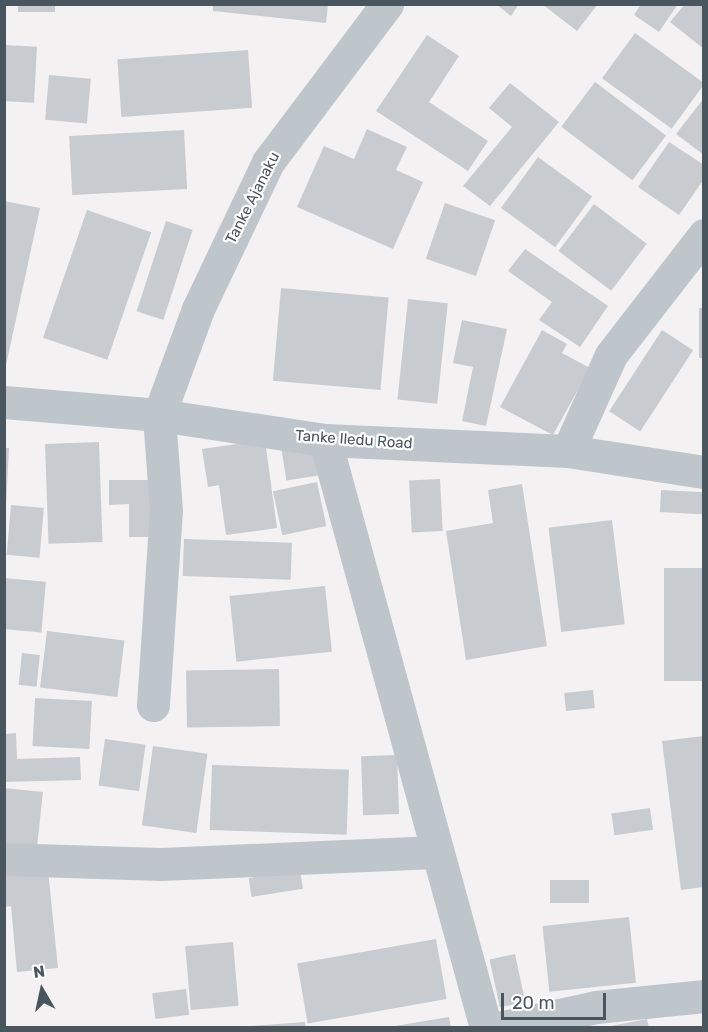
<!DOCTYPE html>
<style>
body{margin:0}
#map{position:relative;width:708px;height:1032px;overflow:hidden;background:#f3f1f1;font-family:Rubik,sans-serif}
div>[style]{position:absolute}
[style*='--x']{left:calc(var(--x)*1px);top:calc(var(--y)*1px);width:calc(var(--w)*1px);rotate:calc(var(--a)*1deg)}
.building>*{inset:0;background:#c8ccd0;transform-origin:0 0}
.minor>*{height:33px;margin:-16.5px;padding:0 16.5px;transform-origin:16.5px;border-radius:16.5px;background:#bec6cc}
span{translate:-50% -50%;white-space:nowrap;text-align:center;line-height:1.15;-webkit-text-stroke:4.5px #fff;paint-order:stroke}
.street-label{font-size:15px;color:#4a565d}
.frame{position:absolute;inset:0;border:6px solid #4a565d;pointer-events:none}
.north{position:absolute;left:12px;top:960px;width:60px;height:60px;-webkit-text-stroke:4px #fff;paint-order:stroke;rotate:351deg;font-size:16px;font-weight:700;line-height:24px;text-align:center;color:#4a565d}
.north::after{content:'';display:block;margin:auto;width:21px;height:27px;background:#4a565d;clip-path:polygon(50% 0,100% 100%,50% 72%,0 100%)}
.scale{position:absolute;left:501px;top:993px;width:105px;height:27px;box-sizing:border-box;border:3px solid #4a565d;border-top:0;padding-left:8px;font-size:18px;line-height:21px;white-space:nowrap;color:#4a565d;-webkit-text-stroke:4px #fff;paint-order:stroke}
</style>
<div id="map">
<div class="building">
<div style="left:18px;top:4px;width:37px;height:8px"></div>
<div style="clip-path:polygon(213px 4px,328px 4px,326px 23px,213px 11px)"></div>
<div style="clip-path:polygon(496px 4px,519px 4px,511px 16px)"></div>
<div style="clip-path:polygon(542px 4px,598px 4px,577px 31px)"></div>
<div style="clip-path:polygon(641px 4px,678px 4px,659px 32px,634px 15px)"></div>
<div style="clip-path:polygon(685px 4px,704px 4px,704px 49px,670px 22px)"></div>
<div style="left:635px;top:33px;width:86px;height:56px;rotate:36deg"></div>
<div style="clip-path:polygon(427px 35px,459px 56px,429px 102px,488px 141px,468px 171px,376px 111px)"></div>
<div style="left:4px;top:45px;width:33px;height:56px;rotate:3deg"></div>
<div style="left:248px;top:50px;width:58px;height:131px;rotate:86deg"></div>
<div style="left:49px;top:75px;width:42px;height:45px;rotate:5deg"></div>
<div style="left:595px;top:82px;width:89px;height:56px;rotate:37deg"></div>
<div style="clip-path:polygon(510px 83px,559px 122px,490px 206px,463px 186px,512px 127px,489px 108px)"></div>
<div style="clip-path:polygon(704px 98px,704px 155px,676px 134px)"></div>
<div style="clip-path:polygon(367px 129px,407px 147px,396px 170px,423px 182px,393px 249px,297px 207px,324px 146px,354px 159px)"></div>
<div style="left:184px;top:130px;width:59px;height:115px;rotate:87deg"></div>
<div style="clip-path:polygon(669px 142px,704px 165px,704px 179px,679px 215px,638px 187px)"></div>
<div style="left:538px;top:157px;width:67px;height:63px;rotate:36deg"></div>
<div style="clip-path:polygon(4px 201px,40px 208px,5px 370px,4px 370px)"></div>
<div style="left:445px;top:203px;width:53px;height:59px;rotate:19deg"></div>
<div style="left:594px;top:204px;width:66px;height:59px;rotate:37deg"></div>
<div style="left:87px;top:210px;width:68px;height:135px;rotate:19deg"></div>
<div style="left:166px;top:221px;width:28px;height:95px;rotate:18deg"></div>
<div style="clip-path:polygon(525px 249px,608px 306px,580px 347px,539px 320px,552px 302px,508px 271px)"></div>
<div style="left:281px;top:288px;width:108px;height:93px;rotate:5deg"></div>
<div style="left:408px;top:299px;width:40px;height:101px;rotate:6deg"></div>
<div style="left:699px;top:308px;width:5px;height:50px"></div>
<div style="clip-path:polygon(462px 320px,507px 329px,486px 426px,462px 421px,473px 367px,453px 363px)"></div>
<div style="clip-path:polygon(542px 330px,567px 344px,562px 353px,590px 368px,553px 435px,500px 407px)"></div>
<div style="left:662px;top:330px;width:37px;height:97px;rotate:33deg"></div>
<div style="clip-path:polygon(265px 440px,277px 528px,226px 535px,219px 485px,208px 487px,202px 449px)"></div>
<div style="left:99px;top:442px;width:100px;height:54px;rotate:88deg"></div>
<div style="left:313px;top:444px;width:32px;height:32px;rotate:81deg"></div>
<div style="clip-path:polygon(4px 448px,9px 448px,6px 506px,4px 506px)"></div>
<div style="left:440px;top:479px;width:52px;height:31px;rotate:87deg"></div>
<div style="clip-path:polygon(109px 480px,155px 480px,155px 537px,129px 537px,129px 504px,109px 505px)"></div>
<div style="left:317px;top:482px;width:45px;height:45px;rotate:78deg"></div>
<div style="clip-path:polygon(522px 484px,547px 646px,466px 660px,446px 531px,493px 523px,488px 490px)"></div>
<div style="left:661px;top:490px;width:43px;height:22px;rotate:3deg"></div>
<div style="left:11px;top:505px;width:33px;height:50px;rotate:5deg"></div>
<div style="left:612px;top:520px;width:105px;height:64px;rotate:83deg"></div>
<div style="left:184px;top:539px;width:108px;height:37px;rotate:2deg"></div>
<div style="left:664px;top:568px;width:40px;height:113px"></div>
<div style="left:4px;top:578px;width:42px;height:51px;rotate:5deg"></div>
<div style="left:325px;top:586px;width:66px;height:96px;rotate:84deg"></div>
<div style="left:47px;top:631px;width:78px;height:57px;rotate:7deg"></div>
<div style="left:22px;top:653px;width:18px;height:32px;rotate:6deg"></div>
<div style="left:279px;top:669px;width:57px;height:93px;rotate:89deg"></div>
<div style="left:593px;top:690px;width:18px;height:29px;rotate:84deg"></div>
<div style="left:35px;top:698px;width:57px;height:48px;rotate:3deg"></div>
<div style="clip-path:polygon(16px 733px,17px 759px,80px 757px,81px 780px,4px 782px,4px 734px)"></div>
<div style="clip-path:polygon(704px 736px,704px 887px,681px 890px,662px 741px)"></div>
<div style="left:105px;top:739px;width:41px;height:47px;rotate:8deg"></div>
<div style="left:153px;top:746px;width:55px;height:80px;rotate:8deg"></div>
<div style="left:397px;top:755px;width:59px;height:36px;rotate:88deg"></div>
<div style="left:212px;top:765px;width:137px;height:65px;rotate:2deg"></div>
<div style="clip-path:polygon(4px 788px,43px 792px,36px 856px,4px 853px)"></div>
<div style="left:650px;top:808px;width:22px;height:39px;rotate:82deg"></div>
<div style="clip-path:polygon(48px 870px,58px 968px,17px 972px,11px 906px,4px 907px,4px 875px)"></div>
<div style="left:300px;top:870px;width:19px;height:52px;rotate:81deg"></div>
<div style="left:589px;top:880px;width:23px;height:39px;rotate:90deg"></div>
<div style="left:629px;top:917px;width:66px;height:87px;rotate:84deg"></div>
<div style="left:436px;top:939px;width:61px;height:141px;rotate:80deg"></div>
<div style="left:233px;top:942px;width:64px;height:48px;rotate:85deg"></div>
<div style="left:515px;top:954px;width:49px;height:26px;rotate:78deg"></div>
<div style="left:186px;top:989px;width:26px;height:34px;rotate:83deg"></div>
<div style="clip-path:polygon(449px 1017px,451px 1028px,395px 1028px,395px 1026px)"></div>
<div style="clip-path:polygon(647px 1019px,649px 1028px,611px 1028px,611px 1026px)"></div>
<div style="clip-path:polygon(305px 1022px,306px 1028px,251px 1028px,251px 1026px)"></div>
</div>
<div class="minor">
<div style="--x:4;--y:402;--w:156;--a:4.8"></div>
<div style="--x:159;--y:415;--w:168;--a:8.6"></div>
<div style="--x:325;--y:440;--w:243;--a:2.6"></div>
<div style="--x:568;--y:451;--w:138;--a:8.8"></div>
<div style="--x:325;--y:440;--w:610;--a:74.69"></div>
<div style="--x:568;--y:451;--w:105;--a:-65.9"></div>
<div style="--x:611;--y:355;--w:152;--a:-52.2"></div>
<div style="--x:153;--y:705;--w:194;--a:-86.2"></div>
<div style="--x:166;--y:511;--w:96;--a:-94.2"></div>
<div style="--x:159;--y:415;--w:113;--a:-69.8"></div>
<div style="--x:198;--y:309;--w:163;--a:-64.5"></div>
<div style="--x:268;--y:162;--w:198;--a:-53"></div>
<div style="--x:4;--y:859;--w:157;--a:1.8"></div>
<div style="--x:161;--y:864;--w:274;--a:-2.5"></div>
<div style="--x:499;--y:1028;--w:99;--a:-12.2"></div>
<div style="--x:596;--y:1007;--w:109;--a:-5.8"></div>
</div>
<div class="street-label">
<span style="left:253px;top:198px;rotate:-63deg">Tanke Ajanaku</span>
<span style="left:354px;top:440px;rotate:4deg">Tanke Iledu Road</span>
</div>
<div class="frame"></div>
<div class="north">N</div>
<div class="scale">20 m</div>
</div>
